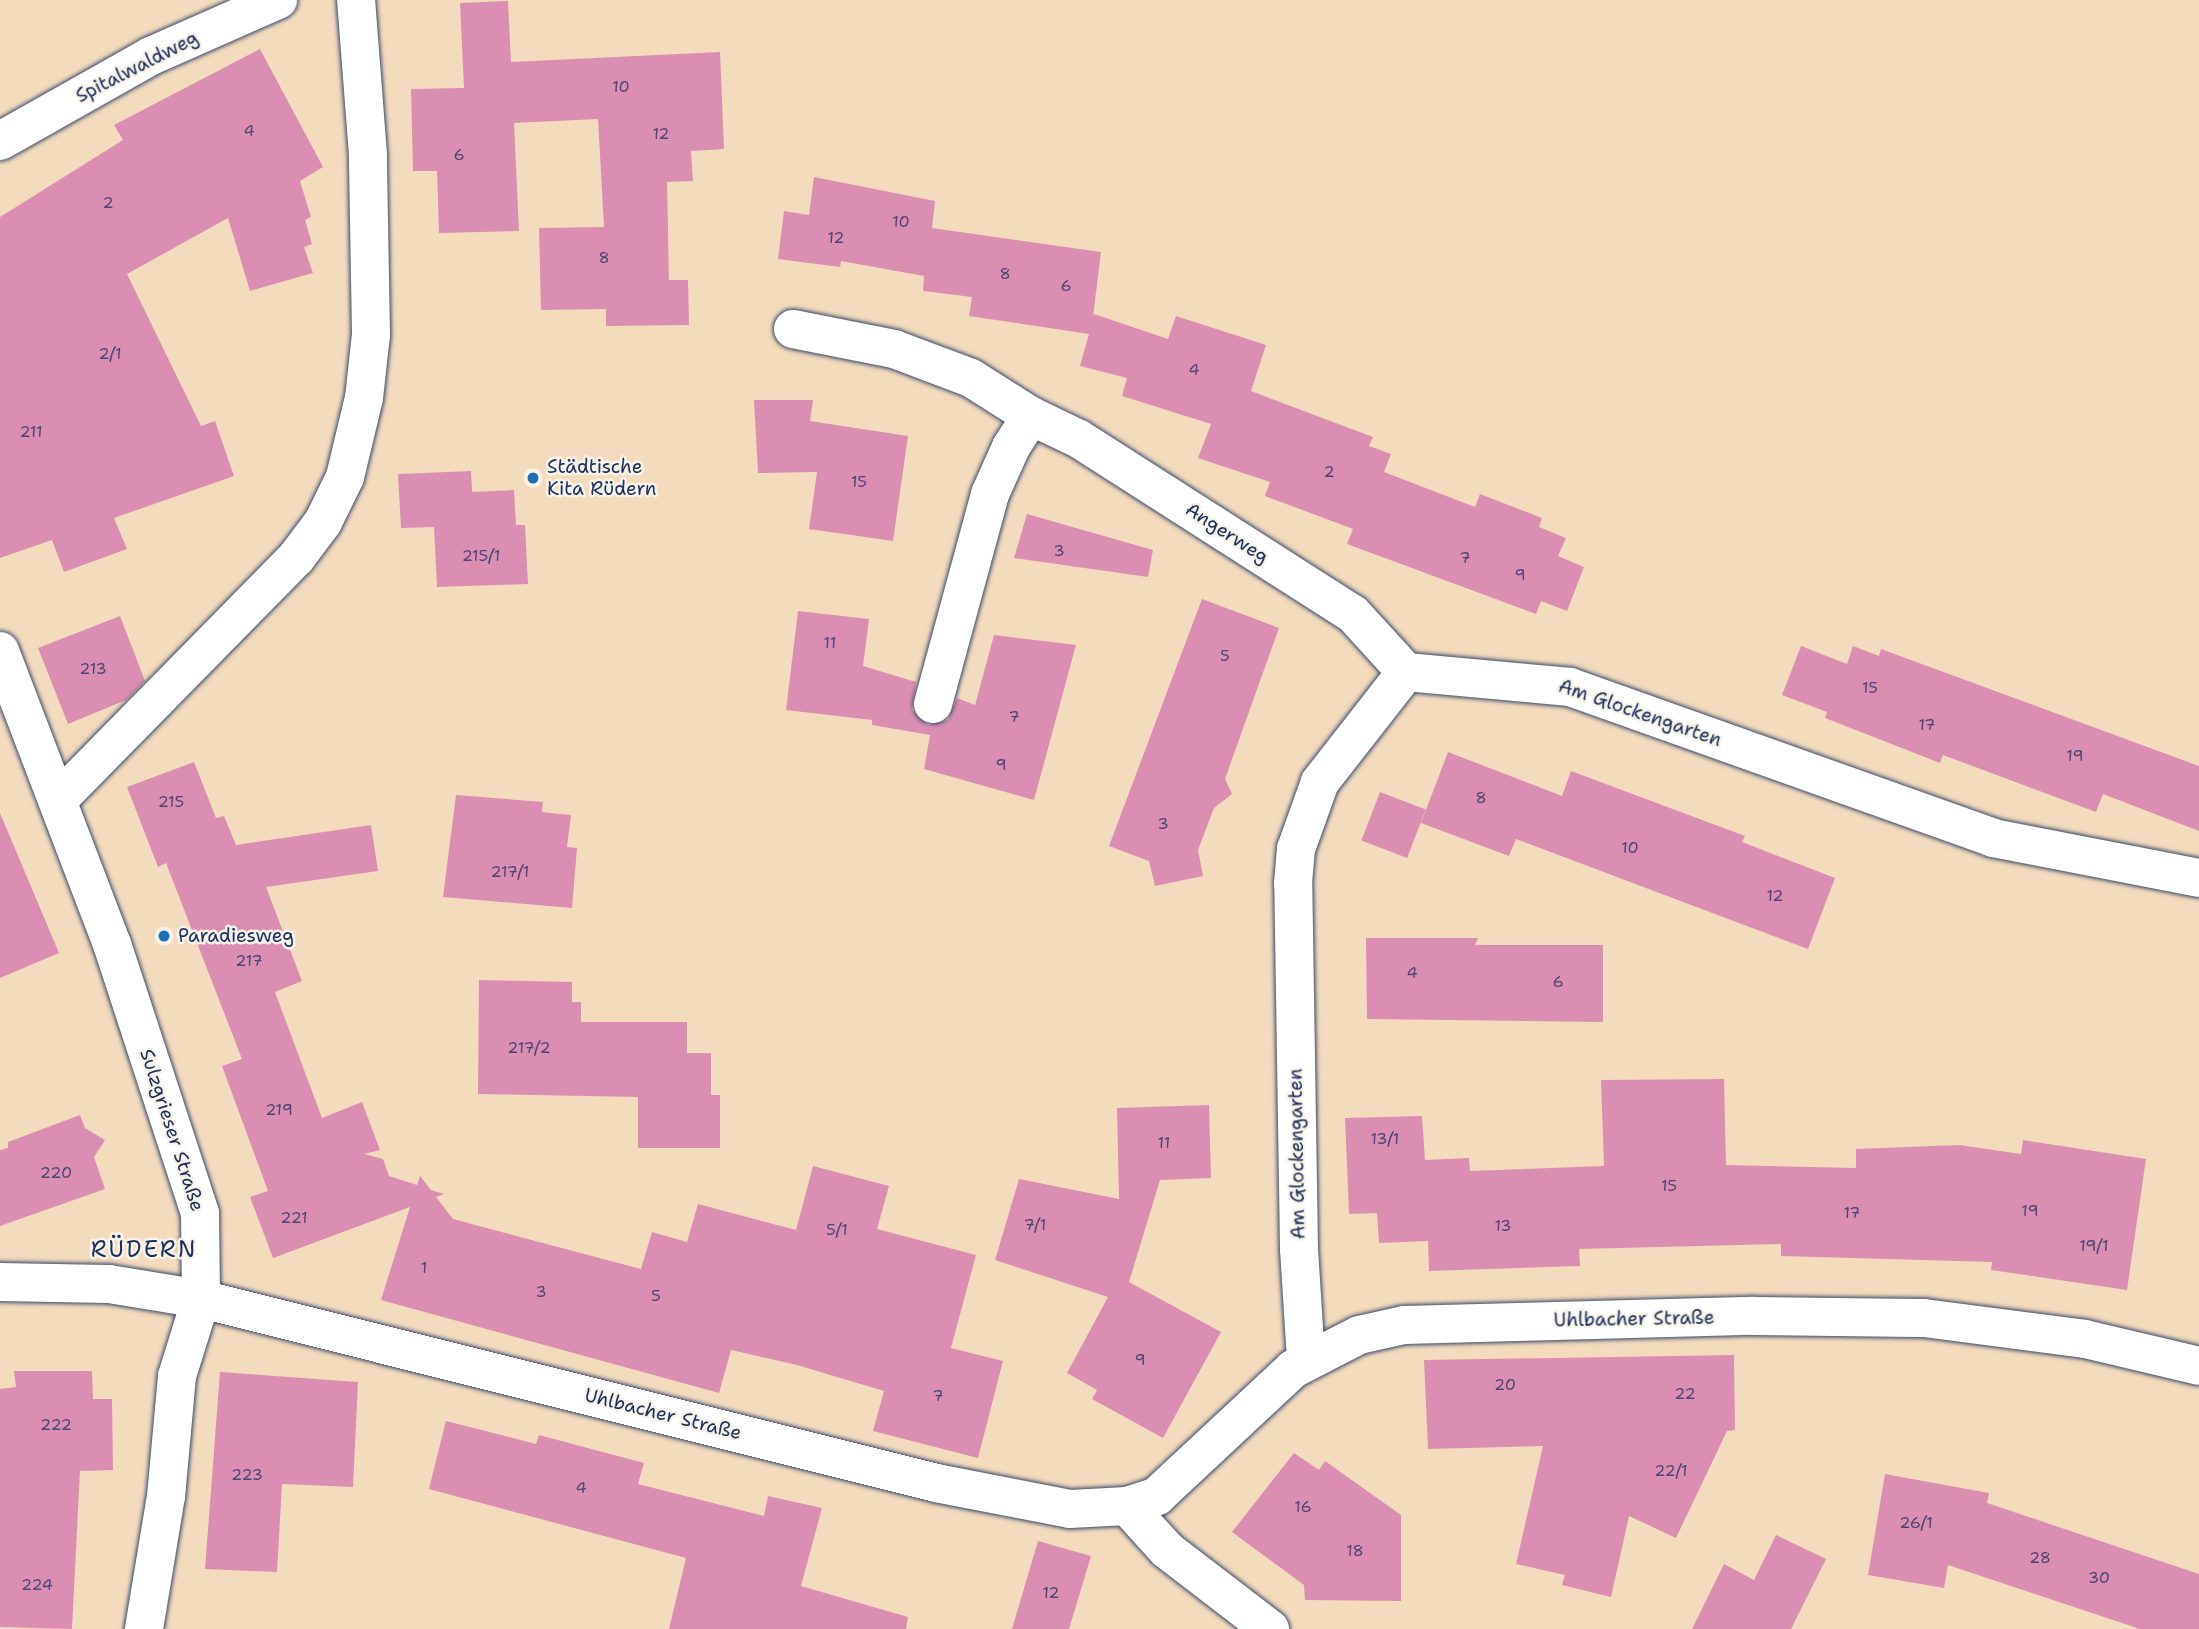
<!DOCTYPE html>
<meta charset="utf-8">
<style>
body{margin:0}
#map{position:relative;width:2199px;height:1629px;overflow:hidden;background:#f3dcbe;font-family:"Shantell Sans",sans-serif}
div>[style]{position:absolute}
[style*='--x']{left:calc(var(--x)*1px);top:calc(var(--y)*1px);width:calc(var(--w)*1px);rotate:calc(var(--a)*1deg)}
.building>*{inset:0;background:#dc8eb2;transform-origin:0 0}
.roads{filter:drop-shadow(0 0 2px #3b496c) drop-shadow(0 0 2px #3b496c)}
.minor>*{height:38px;margin:-19px;padding:0 19px;transform-origin:19px;border-radius:19px;background:#fff}
.dots>*{width:19px;height:19px;translate:-50% -50%;box-sizing:border-box;border:4px solid #f7f3e8;border-radius:50%}
span{translate:-50% -50%;white-space:nowrap;text-align:center;line-height:1.15;-webkit-text-stroke:5px #f7f3e8;paint-order:stroke}
.number-label{font-size:16px;color:#4b4773}
.number-label span{-webkit-text-stroke-width:0}
.street-label{font-size:19px;color:#1b2f5e}
.poi-label{font-size:19px;color:#1b2f5e}
.left{translate:0 -50%;text-align:left}
.quarter-label{font-size:23px;color:#1b2f5e;letter-spacing:2px}
</style>
<div id="map">
<div class="building">
<div style="clip-path:polygon(508px 1px,511px 62px,720px 52px,724px 149px,691px 151px,693px 181px,667px 182px,669px 280px,688px 280px,689px 325px,606px 326px,606px 309px,541px 310px,539px 228px,604px 227px,598px 119px,514px 123px,519px 231px,439px 233px,437px 171px,413px 171px,411px 89px,464px 88px,460px 3px)"></div>
<div style="clip-path:polygon(260px 49px,323px 167px,300px 181px,311px 217px,305px 220px,312px 244px,304px 247px,313px 273px,250px 291px,228px 218px,127px 274px,201px 426px,215px 421px,234px 476px,114px 518px,127px 549px,64px 572px,52px 540px,0 558px,0 217px,123px 140px,114px 125px)"></div>
<div style="clip-path:polygon(814px 177px,935px 201px,932px 228px,1101px 252px,1093px 317px,1094px 314px,1168px 339px,1176px 316px,1266px 345px,1251px 391px,1373px 437px,1369px 446px,1391px 454px,1384px 472px,1475px 507px,1480px 494px,1542px 518px,1539px 527px,1566px 538px,1558px 556px,1584px 567px,1567px 611px,1541px 601px,1536px 614px,1347px 544px,1353px 529px,1265px 496px,1270px 482px,1198px 458px,1211px 424px,1122px 396px,1127px 378px,1080px 366px,1089px 334px,969px 316px,972px 297px,923px 291px,924px 276px,841px 261px,840px 267px,778px 259px,784px 211px,809px 215px)"></div>
<div style="clip-path:polygon(754px 400px,813px 400px,810px 421px,908px 436px,893px 541px,809px 529px,817px 472px,758px 473px)"></div>
<div style="clip-path:polygon(471px 471px,472px 492px,514px 490px,516px 525px,525px 525px,528px 584px,437px 587px,434px 527px,401px 528px,398px 474px)"></div>
<div style="clip-path:polygon(1027px 514px,1153px 550px,1148px 577px,1014px 558px)"></div>
<div style="clip-path:polygon(1202px 599px,1279px 628px,1225px 779px,1232px 794px,1214px 808px,1198px 850px,1203px 876px,1155px 886px,1149px 861px,1109px 846px)"></div>
<div style="clip-path:polygon(798px 611px,869px 619px,863px 666px,916px 682px,912px 710px,928px 725px,948px 720px,957px 698px,975px 705px,994px 635px,1076px 645px,1034px 800px,924px 769px,930px 735px,872px 725px,872px 720px,786px 710px)"></div>
<div style="clip-path:polygon(120px 616px,145px 681px,126px 700px,68px 724px,38px 648px)"></div>
<div style="clip-path:polygon(1801px 646px,1847px 664px,1853px 646px,1879px 656px,1881px 649px,2199px 766px,2199px 831px,2103px 794px,2096px 812px,1943px 755px,1940px 763px,1825px 718px,1827px 712px,1782px 695px)"></div>
<div style="clip-path:polygon(1448px 752px,1562px 796px,1571px 771px,1745px 836px,1742px 842px,1835px 878px,1808px 949px,1516px 839px,1509px 856px,1421px 823px)"></div>
<div style="clip-path:polygon(194px 762px,216px 818px,224px 816px,236px 845px,371px 825px,378px 871px,266px 887px,302px 981px,275px 992px,322px 1118px,362px 1102px,380px 1150px,364px 1154px,383px 1159px,389px 1176px,417px 1185px,420px 1176px,431px 1190px,444px 1194px,436px 1197px,453px 1219px,641px 1269px,652px 1232px,687px 1242px,698px 1204px,796px 1230px,813px 1166px,889px 1186px,877px 1229px,976px 1255px,951px 1348px,1003px 1361px,978px 1458px,873px 1431px,884px 1391px,797px 1365px,731px 1350px,719px 1393px,381px 1300px,410px 1207px,273px 1258px,250px 1197px,268px 1191px,222px 1066px,242px 1059px,166px 863px,158px 867px,127px 787px)"></div>
<div style="left:1380px;top:792px;width:49px;height:52px;rotate:21deg"></div>
<div style="clip-path:polygon(456px 795px,543px 802px,542px 812px,571px 815px,567px 847px,577px 848px,572px 908px,443px 897px)"></div>
<div style="clip-path:polygon(0 813px,59px 953px,0 978px)"></div>
<div style="clip-path:polygon(1366px 938px,1478px 938px,1475px 945px,1603px 945px,1603px 1022px,1367px 1019px)"></div>
<div style="clip-path:polygon(479px 980px,572px 982px,572px 1002px,581px 1002px,581px 1022px,687px 1022px,687px 1053px,711px 1053px,711px 1095px,720px 1095px,720px 1148px,638px 1148px,638px 1097px,478px 1094px)"></div>
<div style="clip-path:polygon(1724px 1079px,1726px 1165px,1856px 1168px,1856px 1149px,1959px 1145px,2021px 1154px,2023px 1140px,2146px 1159px,2127px 1290px,1991px 1270px,1992px 1262px,1781px 1256px,1781px 1244px,1579px 1249px,1580px 1266px,1429px 1271px,1428px 1241px,1379px 1243px,1377px 1213px,1349px 1214px,1345px 1118px,1422px 1116px,1425px 1160px,1469px 1158px,1470px 1171px,1604px 1166px,1601px 1080px)"></div>
<div style="clip-path:polygon(1209px 1105px,1211px 1178px,1160px 1180px,1129px 1282px,1221px 1332px,1163px 1438px,1092px 1399px,1097px 1390px,1067px 1373px,1108px 1297px,995px 1260px,1019px 1179px,1119px 1199px,1117px 1108px)"></div>
<div style="clip-path:polygon(80px 1115px,85px 1128px,105px 1140px,94px 1157px,105px 1189px,0 1226px,0 1150px,8px 1148px,8px 1142px)"></div>
<div style="clip-path:polygon(1734px 1355px,1735px 1430px,1727px 1431px,1676px 1538px,1629px 1516px,1611px 1597px,1562px 1585px,1565px 1575px,1516px 1564px,1543px 1446px,1428px 1449px,1424px 1360px)"></div>
<div style="clip-path:polygon(14px 1371px,92px 1371px,93px 1399px,112px 1399px,113px 1470px,80px 1471px,72px 1629px,0 1627px,0 1389px,16px 1387px)"></div>
<div style="clip-path:polygon(220px 1372px,358px 1382px,353px 1487px,282px 1484px,277px 1572px,205px 1569px)"></div>
<div style="clip-path:polygon(446px 1421px,536px 1444px,539px 1435px,644px 1463px,638px 1484px,764px 1516px,768px 1496px,822px 1508px,801px 1586px,908px 1617px,906px 1629px,669px 1629px,686px 1558px,429px 1489px)"></div>
<div style="clip-path:polygon(1294px 1453px,1319px 1470px,1325px 1461px,1401px 1515px,1401px 1601px,1305px 1600px,1304px 1585px,1232px 1532px)"></div>
<div style="clip-path:polygon(1885px 1474px,1989px 1493px,1987px 1503px,2199px 1574px,2199px 1629px,2140px 1629px,1948px 1565px,1944px 1588px,1868px 1575px)"></div>
<div style="clip-path:polygon(1776px 1535px,1826px 1559px,1791px 1629px,1692px 1629px,1724px 1564px,1754px 1580px)"></div>
<div style="clip-path:polygon(1038px 1541px,1091px 1556px,1069px 1629px,1012px 1629px)"></div>
</div>
<div class="roads">
<div class="minor">
<div style="--x:0;--y:141;--w:173;--a:-29.4"></div>
<div style="--x:151;--y:56;--w:139;--a:-23.8"></div>
<div style="--x:793;--y:329;--w:103;--a:11.2"></div>
<div style="--x:894;--y:349;--w:82;--a:20.6"></div>
<div style="--x:971;--y:378;--w:71;--a:32.3"></div>
<div style="--x:1031;--y:416;--w:53;--a:25.6"></div>
<div style="--x:1079;--y:439;--w:325;--a:32.6"></div>
<div style="--x:1353;--y:614;--w:79;--a:47.6"></div>
<div style="--x:0;--y:651;--w:314;--a:69.1"></div>
<div style="--x:112;--y:944;--w:283;--a:71.9"></div>
<div style="--x:200;--y:1213;--w:86;--a:89.3"></div>
<div style="--x:201;--y:1299;--w:81;--a:107.3"></div>
<div style="--x:177;--y:1376;--w:121;--a:95.2"></div>
<div style="--x:166;--y:1496;--w:135;--a:99.4"></div>
<div style="--x:1406;--y:672;--w:165;--a:5.2"></div>
<div style="--x:1570;--y:687;--w:449;--a:19.6"></div>
<div style="--x:1993;--y:838;--w:210;--a:11"></div>
<div style="--x:933;--y:704;--w:218;--a:-74.8"></div>
<div style="--x:990;--y:494;--w:51;--a:-65.9"></div>
<div style="--x:1011;--y:447;--w:37;--a:-57"></div>
<div style="--x:59;--y:799;--w:338;--a:-45.5"></div>
<div style="--x:296;--y:558;--w:45;--a:-53.1"></div>
<div style="--x:323;--y:522;--w:50;--a:-63.9"></div>
<div style="--x:345;--y:477;--w:81;--a:-76.5"></div>
<div style="--x:364;--y:398;--w:63;--a:-83.7"></div>
<div style="--x:371;--y:335;--w:180;--a:-91"></div>
<div style="--x:368;--y:155;--w:155;--a:-94.4"></div>
<div style="--x:0;--y:1282;--w:109;--a:1.1"></div>
<div style="--x:109;--y:1284;--w:93;--a:9.3"></div>
<div style="--x:201;--y:1299;--w:758;--a:14.05"></div>
<div style="--x:936;--y:1483;--w:136;--a:11"></div>
<div style="--x:1070;--y:1509;--w:57;--a:-3"></div>
<div style="--x:1127;--y:1506;--w:32;--a:-18"></div>
<div style="--x:1157;--y:1496;--w:186;--a:-43"></div>
<div style="--x:1293;--y:1369;--w:74;--a:-27.3"></div>
<div style="--x:1359;--y:1335;--w:46;--a:-12.5"></div>
<div style="--x:1404;--y:1325;--w:350;--a:-1.5"></div>
<div style="--x:1754;--y:1316;--w:170;--a:0.7"></div>
<div style="--x:1924;--y:1318;--w:162;--a:7.4"></div>
<div style="--x:2085;--y:1339;--w:117;--a:13.3"></div>
<div style="--x:1306;--y:1360;--w:111;--a:-93.6"></div>
<div style="--x:1299;--y:1249;--w:366;--a:-90.9"></div>
<div style="--x:1293;--y:883;--w:34;--a:-85"></div>
<div style="--x:1296;--y:849;--w:71;--a:-70.3"></div>
<div style="--x:1320;--y:782;--w:140;--a:-52"></div>
<div style="--x:1127;--y:1506;--w:59;--a:47.7"></div>
<div style="--x:1167;--y:1550;--w:130;--a:37.5"></div>
</div>
</div>
<div class="dots">
<div style="left:533px;top:478px;background:#1f6fb2"></div>
<div style="left:164px;top:936px;background:#1f6fb2"></div>
</div>
<div class="number-label">
<span style="left:621px;top:87px">10</span>
<span style="left:249px;top:131px">4</span>
<span style="left:661px;top:134px">12</span>
<span style="left:459px;top:155px">6</span>
<span style="left:108px;top:203px">2</span>
<span style="left:901px;top:222px">10</span>
<span style="left:836px;top:238px">12</span>
<span style="left:604px;top:258px">8</span>
<span style="left:1005px;top:274px">8</span>
<span style="left:1066px;top:286px">6</span>
<span style="left:110px;top:354px">2/1</span>
<span style="left:1194px;top:370px">4</span>
<span style="left:31px;top:432px">211</span>
<span style="left:1329px;top:472px">2</span>
<span style="left:859px;top:482px">15</span>
<span style="left:1059px;top:551px">3</span>
<span style="left:481px;top:556px">215/1</span>
<span style="left:1465px;top:558px">7</span>
<span style="left:1520px;top:575px">9</span>
<span style="left:830px;top:643px">11</span>
<span style="left:1225px;top:656px">5</span>
<span style="left:93px;top:669px">213</span>
<span style="left:1870px;top:688px">15</span>
<span style="left:1014px;top:717px">7</span>
<span style="left:1927px;top:725px">17</span>
<span style="left:2075px;top:756px">19</span>
<span style="left:1001px;top:765px">9</span>
<span style="left:1481px;top:798px">8</span>
<span style="left:171px;top:802px">215</span>
<span style="left:1163px;top:824px">3</span>
<span style="left:1630px;top:848px">10</span>
<span style="left:510px;top:872px">217/1</span>
<span style="left:1775px;top:896px">12</span>
<span style="left:249px;top:961px">217</span>
<span style="left:1412px;top:973px">4</span>
<span style="left:1558px;top:982px">6</span>
<span style="left:529px;top:1048px">217/2</span>
<span style="left:279px;top:1110px">219</span>
<span style="left:1385px;top:1139px">13/1</span>
<span style="left:1164px;top:1143px">11</span>
<span style="left:56px;top:1173px">220</span>
<span style="left:1669px;top:1186px">15</span>
<span style="left:2030px;top:1211px">19</span>
<span style="left:1852px;top:1213px">17</span>
<span style="left:294px;top:1218px">221</span>
<span style="left:1035px;top:1225px">7/1</span>
<span style="left:1503px;top:1226px">13</span>
<span style="left:837px;top:1230px">5/1</span>
<span style="left:2094px;top:1246px">19/1</span>
<span style="left:424px;top:1268px">1</span>
<span style="left:541px;top:1292px">3</span>
<span style="left:656px;top:1296px">5</span>
<span style="left:1140px;top:1360px">9</span>
<span style="left:1505px;top:1385px">20</span>
<span style="left:1685px;top:1394px">22</span>
<span style="left:938px;top:1396px">7</span>
<span style="left:56px;top:1425px">222</span>
<span style="left:1671px;top:1471px">22/1</span>
<span style="left:247px;top:1475px">223</span>
<span style="left:581px;top:1488px">4</span>
<span style="left:1303px;top:1507px">16</span>
<span style="left:1916px;top:1523px">26/1</span>
<span style="left:1355px;top:1551px">18</span>
<span style="left:2040px;top:1558px">28</span>
<span style="left:2099px;top:1578px">30</span>
<span style="left:37px;top:1585px">224</span>
<span style="left:1051px;top:1593px">12</span>
</div>
<div class="street-label">
<span style="left:137px;top:67px;rotate:-27deg">Spitalwaldweg</span>
<span style="left:1227px;top:533px;rotate:33deg">Angerweg</span>
<span style="left:1640px;top:713px;rotate:19deg">Am Glockengarten</span>
<span style="left:172px;top:1130px;rotate:72deg">Sulzgrieser Straße</span>
<span style="left:1297px;top:1154px;rotate:-91deg">Am Glockengarten</span>
<span style="left:1634px;top:1319px;rotate:-1deg">Uhlbacher Straße</span>
<span style="left:663px;top:1414px;rotate:14deg">Uhlbacher Straße</span>
</div>
<div class="poi-label">
<span class="left" style="left:547px;top:478px">Städtische<br>Kita Rüdern</span>
<span class="left" style="left:178px;top:936px">Paradiesweg</span>
</div>
<div class="quarter-label">
<span style="left:144px;top:1249px">RÜDERN</span>
</div>
</div>
